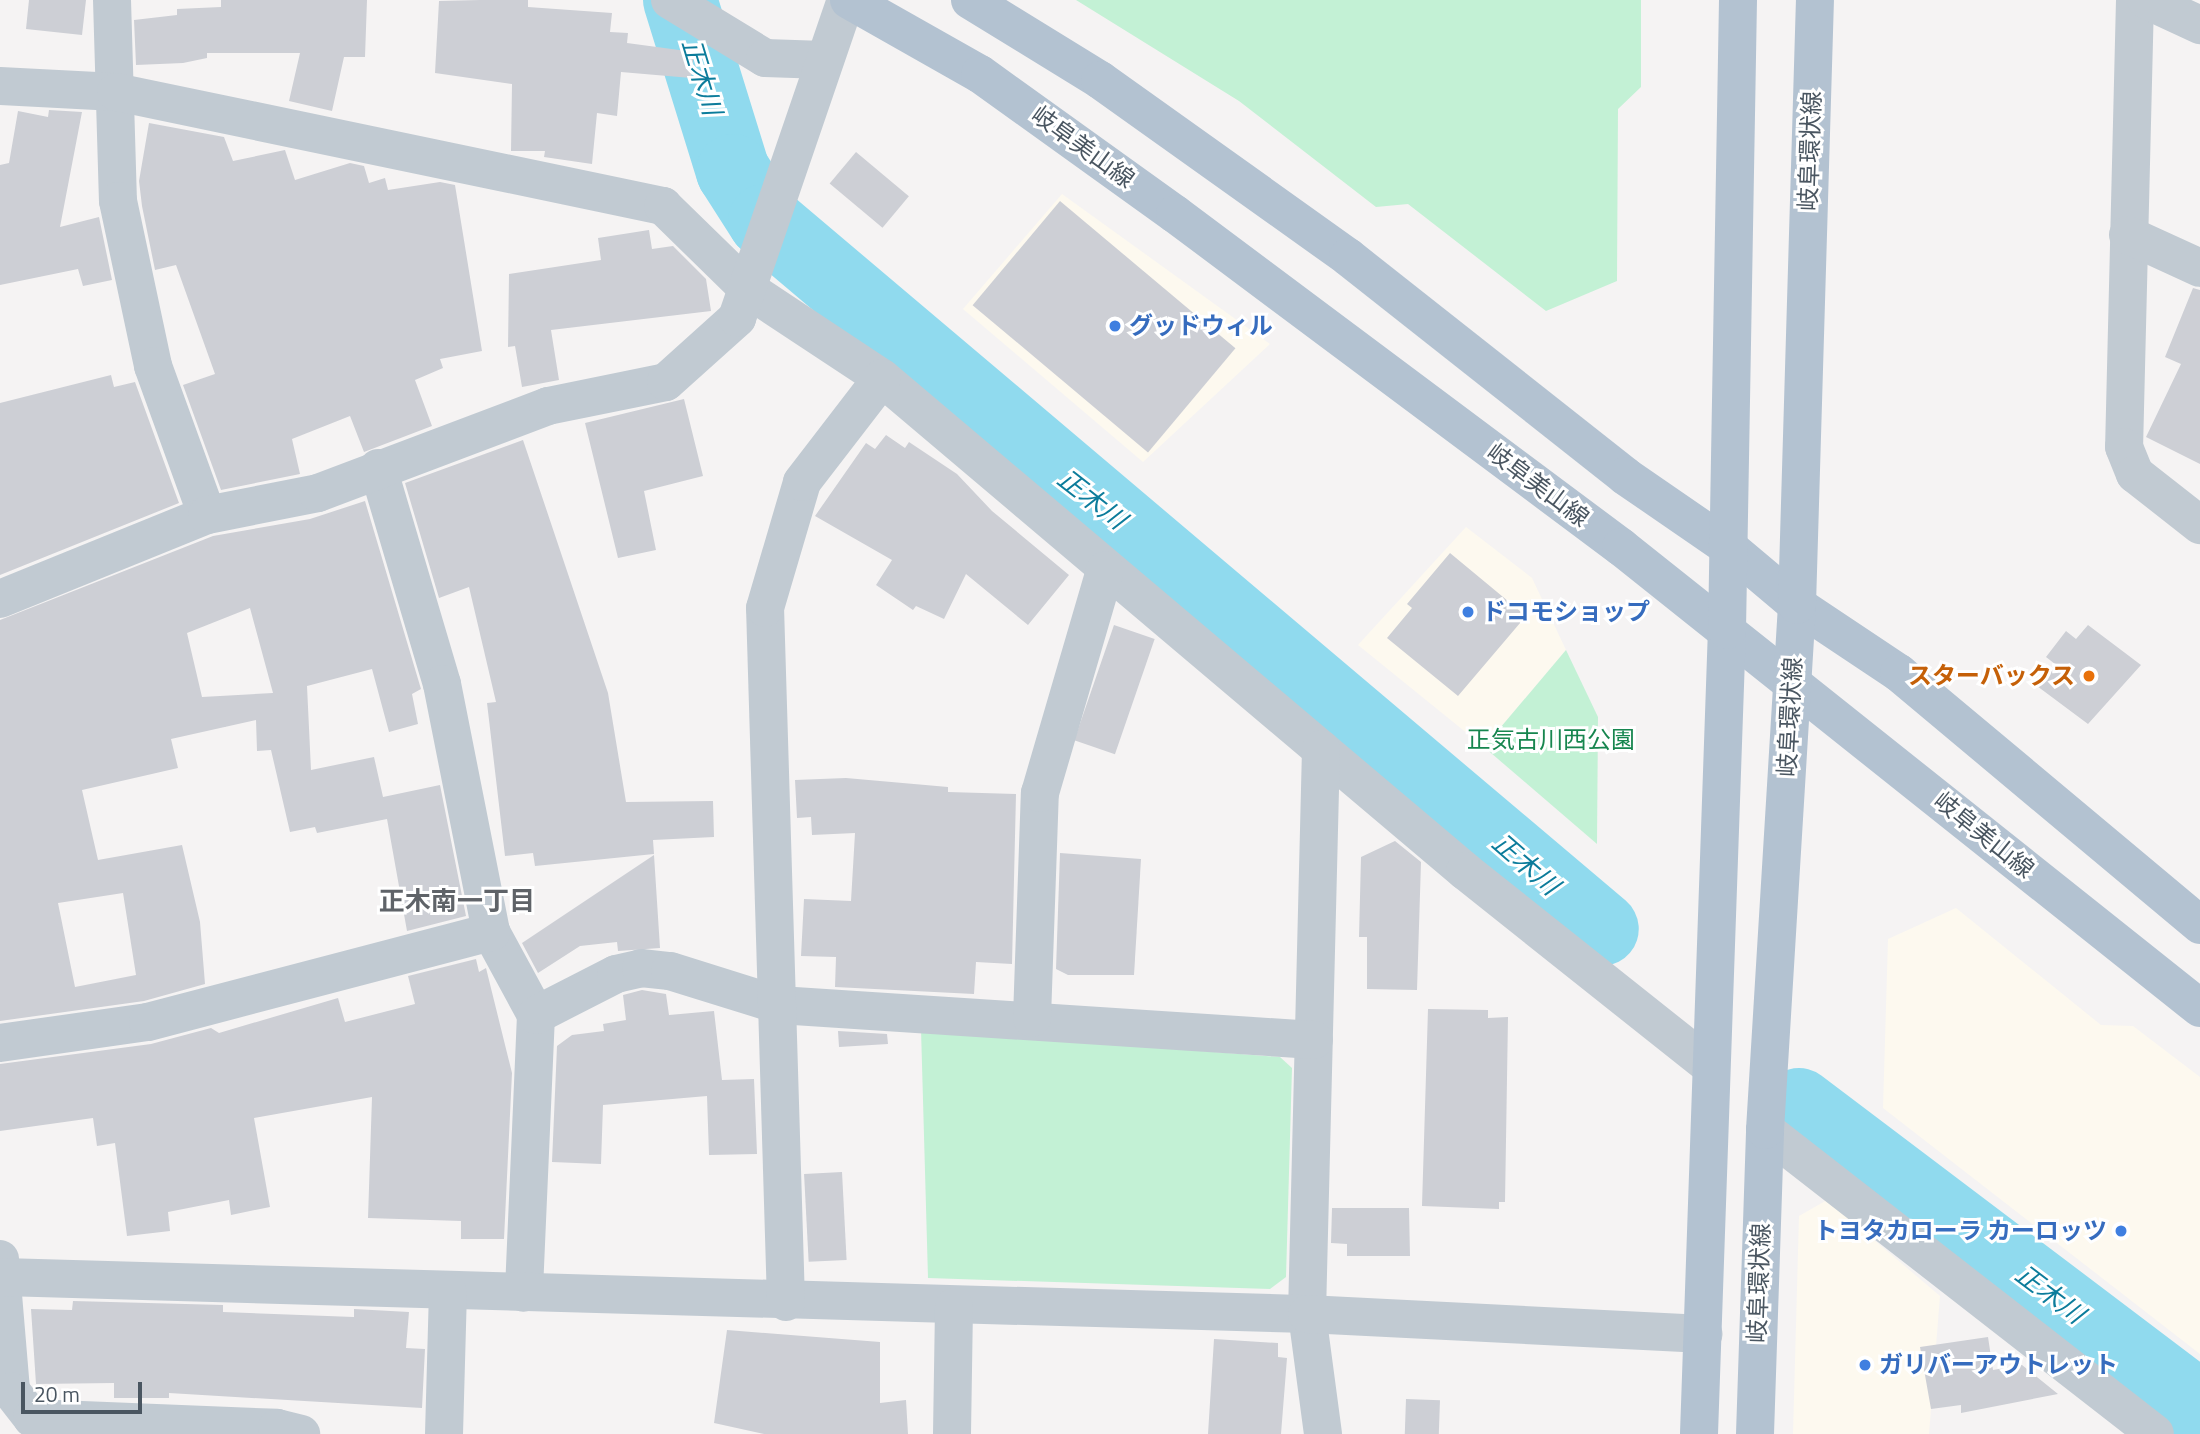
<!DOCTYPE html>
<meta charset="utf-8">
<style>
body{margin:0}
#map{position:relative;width:2200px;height:1434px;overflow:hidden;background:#f5f3f3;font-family:"Titillium Web","Noto Sans JP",sans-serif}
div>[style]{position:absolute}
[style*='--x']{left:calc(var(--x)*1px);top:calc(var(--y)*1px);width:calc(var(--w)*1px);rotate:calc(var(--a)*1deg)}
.commercial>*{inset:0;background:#fdf9ef}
.green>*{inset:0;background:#c3f1d5}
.river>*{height:74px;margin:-37px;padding:0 37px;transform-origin:37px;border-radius:37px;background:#90daee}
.building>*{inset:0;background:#cdcfd5;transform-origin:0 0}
.street>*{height:38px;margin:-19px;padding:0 19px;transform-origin:19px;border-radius:19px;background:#c1cad2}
.primary>*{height:38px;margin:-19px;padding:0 19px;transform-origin:19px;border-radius:19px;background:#b3c2d1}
.dots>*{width:19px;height:19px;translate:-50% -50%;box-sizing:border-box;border:4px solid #fff;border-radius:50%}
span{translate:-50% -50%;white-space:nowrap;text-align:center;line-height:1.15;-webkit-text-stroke:6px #fff;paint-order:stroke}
.street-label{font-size:24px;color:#4a5661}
.shop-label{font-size:24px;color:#366cbe;font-weight:700}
.left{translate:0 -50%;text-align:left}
.right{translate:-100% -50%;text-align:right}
.food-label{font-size:24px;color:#c56008;font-weight:700}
.park-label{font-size:24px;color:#17864f}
.water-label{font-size:26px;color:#0c7c9b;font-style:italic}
.neighbourhood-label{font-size:26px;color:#5f6368;font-weight:700}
.scale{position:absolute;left:21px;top:1382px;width:121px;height:32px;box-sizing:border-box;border:4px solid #4a5661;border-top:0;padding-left:9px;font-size:21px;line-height:24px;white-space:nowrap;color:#4a5661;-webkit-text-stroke:5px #fff;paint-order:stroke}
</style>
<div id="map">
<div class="commercial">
<div style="clip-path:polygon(1062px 194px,1270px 344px,1143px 462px,963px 309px)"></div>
<div style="clip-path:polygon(1466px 527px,1532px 578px,1566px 650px,1484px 747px,1358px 645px)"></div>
<div style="clip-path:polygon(1956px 908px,2101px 1025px,2133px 1026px,2200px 1077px,2200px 1354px,1883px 1108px,1888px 939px)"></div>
<div style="clip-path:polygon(1827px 1200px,1940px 1296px,1929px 1434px,1793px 1434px,1799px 1216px)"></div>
</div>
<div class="green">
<div style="clip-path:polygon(1076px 0,1641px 0,1641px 87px,1618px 109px,1617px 281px,1546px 311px,1408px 204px,1376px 207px,1239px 101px)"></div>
<div style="clip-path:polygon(1566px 650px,1598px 717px,1597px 844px,1484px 747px)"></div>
<div style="clip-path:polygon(921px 1029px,1280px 1057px,1292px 1068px,1286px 1277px,1270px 1289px,928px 1278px)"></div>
</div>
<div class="river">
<div style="--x:680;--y:0;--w:179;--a:72.8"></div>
<div style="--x:733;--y:171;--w:59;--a:57.4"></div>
<div style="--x:765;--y:221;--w:1096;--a:40.23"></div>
<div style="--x:1799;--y:1105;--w:503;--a:37.08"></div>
</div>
<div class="building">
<div style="clip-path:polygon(29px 0,86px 0,82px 35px,26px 29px)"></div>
<div style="clip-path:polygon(221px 0,367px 0,365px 57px,344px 57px,332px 111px,289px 101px,300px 53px,207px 53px,207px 58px,183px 63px,136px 65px,134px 20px,177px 15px,177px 9px,221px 7px)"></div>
<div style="clip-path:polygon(480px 0,528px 0,528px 7px,612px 13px,610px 32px,628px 33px,627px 43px,694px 52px,691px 78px,621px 72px,617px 116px,597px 113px,592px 164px,544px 157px,545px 151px,511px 151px,512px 84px,435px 73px,439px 1px)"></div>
<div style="clip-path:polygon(49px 110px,82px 112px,60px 227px,99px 217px,112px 280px,83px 286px,78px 269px,0 285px,0 165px,9px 163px,18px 111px,48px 117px)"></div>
<div style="clip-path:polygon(149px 123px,224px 137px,233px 161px,285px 150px,295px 180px,350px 163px,364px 166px,369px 183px,385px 178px,388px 190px,440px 182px,455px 185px,482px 351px,440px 359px,443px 368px,415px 380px,432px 426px,364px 452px,350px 416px,292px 439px,300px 474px,221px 490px,183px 385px,215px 374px,176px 265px,155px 270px,142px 206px,139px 181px)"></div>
<div style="left:856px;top:152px;width:69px;height:41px;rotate:40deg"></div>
<div style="left:1060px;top:201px;width:229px;height:136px;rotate:40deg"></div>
<div style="clip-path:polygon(649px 230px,652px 249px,673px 246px,706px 279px,711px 311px,551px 330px,559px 380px,522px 387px,515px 346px,508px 347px,509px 274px,601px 260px,598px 238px)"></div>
<div style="clip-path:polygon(2193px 288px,2200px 290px,2200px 464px,2146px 437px,2181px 364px,2165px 357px)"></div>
<div style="clip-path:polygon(111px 375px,114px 387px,135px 382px,179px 503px,0 575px,0 403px)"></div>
<div style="clip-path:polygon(684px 399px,703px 476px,644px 491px,656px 550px,618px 558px,585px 423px)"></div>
<div style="clip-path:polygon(886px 435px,905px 448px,909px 442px,957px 474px,992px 511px,1069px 575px,1028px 625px,966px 574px,944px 619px,916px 606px,913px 610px,876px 585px,892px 560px,815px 516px,866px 443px,875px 449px)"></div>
<div style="clip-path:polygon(523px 440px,608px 693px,626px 802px,713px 801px,714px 837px,653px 840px,654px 854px,535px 866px,533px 853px,505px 856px,487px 703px,496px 702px,469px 587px,439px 598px,405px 483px)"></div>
<div style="clip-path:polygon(evenodd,365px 501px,421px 689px,412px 694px,418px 724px,389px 732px,372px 669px,307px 686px,311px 770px,374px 757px,383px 797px,440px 785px,466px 916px,407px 931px,387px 819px,317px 833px,315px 827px,290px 832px,271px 750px,257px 751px,256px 720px,171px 739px,178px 768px,82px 790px,98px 860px,182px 845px,200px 922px,205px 984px,144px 1001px,0 1021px,0 620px,213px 536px,310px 519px,365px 501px,250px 608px,273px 693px,202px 697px,187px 633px,250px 608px,365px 501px,123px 893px,136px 975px,75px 987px,58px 903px,123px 893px)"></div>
<div style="clip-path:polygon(1450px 553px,1526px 616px,1458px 696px,1387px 638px,1412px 608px,1407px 604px)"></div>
<div style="left:1114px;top:625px;width:43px;height:122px;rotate:19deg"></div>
<div style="clip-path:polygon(2088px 625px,2141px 665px,2088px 724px,2037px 686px,2055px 664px,2046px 657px,2066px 631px,2076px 639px)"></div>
<div style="clip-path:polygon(846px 778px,948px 787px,948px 792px,1016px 794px,1012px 964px,976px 962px,974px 994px,835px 987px,836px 957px,801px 956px,804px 899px,851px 901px,855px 833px,812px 835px,811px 817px,797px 818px,795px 780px)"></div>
<div style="clip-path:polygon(1395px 841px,1421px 862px,1417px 990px,1367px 989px,1367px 937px,1359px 937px,1361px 857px)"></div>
<div style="clip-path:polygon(1060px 853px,1141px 859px,1134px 975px,1068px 975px,1056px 969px)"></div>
<div style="clip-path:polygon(654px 855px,660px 948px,618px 951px,617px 942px,580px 946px,538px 973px,522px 943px)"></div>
<div style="clip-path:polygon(476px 959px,479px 972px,486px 968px,512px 1073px,504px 1239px,461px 1239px,461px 1221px,368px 1218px,372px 1097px,254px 1118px,270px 1207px,231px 1215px,229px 1200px,168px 1212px,170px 1231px,127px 1236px,115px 1143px,97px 1146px,93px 1118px,0 1131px,0 1064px,151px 1044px,211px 1028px,219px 1033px,338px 998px,345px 1022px,415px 1004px,408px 976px)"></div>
<div style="clip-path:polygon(642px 990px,666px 994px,669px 1015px,714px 1011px,722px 1080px,754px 1079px,757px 1154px,709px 1155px,707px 1096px,603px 1105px,601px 1164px,552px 1162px,557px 1046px,572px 1035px,604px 1031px,603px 1024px,626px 1020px,623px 995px)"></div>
<div style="clip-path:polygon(1428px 1009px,1488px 1010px,1488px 1018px,1508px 1017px,1505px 1202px,1499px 1202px,1499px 1209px,1422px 1206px)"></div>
<div style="clip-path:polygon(838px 1031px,887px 1034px,888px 1044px,839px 1047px)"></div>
<div style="left:842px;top:1172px;width:88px;height:38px;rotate:87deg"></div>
<div style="clip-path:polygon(1332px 1208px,1409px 1208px,1410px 1256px,1347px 1256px,1347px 1244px,1331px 1243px)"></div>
<div style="clip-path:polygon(73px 1301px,223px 1305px,223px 1312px,354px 1317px,354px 1309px,409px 1312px,406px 1348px,425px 1349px,422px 1408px,169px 1393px,169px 1398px,114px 1398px,114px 1383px,36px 1384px,31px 1309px,72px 1310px)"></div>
<div style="clip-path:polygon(727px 1330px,880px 1342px,880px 1403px,906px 1400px,908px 1434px,764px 1434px,714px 1423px)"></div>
<div style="clip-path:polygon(1988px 1337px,1993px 1370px,2022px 1365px,2058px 1394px,1961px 1413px,1961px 1405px,1931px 1409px,1920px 1347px)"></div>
<div style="clip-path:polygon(1214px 1339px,1278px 1343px,1278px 1357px,1287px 1358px,1281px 1434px,1208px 1434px)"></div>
<div style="left:1406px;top:1399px;width:34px;height:35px;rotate:2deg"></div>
</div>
<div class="street">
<div style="--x:112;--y:0;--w:201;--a:88.3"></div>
<div style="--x:118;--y:201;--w:169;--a:78"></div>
<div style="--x:153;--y:366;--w:158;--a:70.1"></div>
<div style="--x:670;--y:0;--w:111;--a:31.4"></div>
<div style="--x:765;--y:58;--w:59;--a:1.9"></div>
<div style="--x:2135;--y:0;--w:447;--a:91.4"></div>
<div style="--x:2124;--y:447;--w:29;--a:68"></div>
<div style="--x:2135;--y:474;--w:83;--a:38.1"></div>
<div style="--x:2146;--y:0;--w:60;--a:24.8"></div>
<div style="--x:0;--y:86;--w:116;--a:3"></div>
<div style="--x:116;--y:92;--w:559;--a:11.77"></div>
<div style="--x:663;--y:206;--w:120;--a:44.3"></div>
<div style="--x:749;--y:290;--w:159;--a:33.5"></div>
<div style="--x:882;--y:378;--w:764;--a:40.22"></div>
<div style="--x:1465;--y:871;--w:312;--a:38.5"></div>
<div style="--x:2128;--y:235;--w:79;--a:24.6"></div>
<div style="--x:378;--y:468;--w:225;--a:73.5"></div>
<div style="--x:442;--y:684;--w:253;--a:78.8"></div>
<div style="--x:491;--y:932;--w:94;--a:61.5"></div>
<div style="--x:536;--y:1015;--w:278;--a:92.5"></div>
<div style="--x:0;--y:599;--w:223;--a:-22.1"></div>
<div style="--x:207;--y:515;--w:113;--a:-11.2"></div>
<div style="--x:318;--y:493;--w:246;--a:-20.7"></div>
<div style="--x:548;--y:406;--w:120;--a:-11.5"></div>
<div style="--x:666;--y:382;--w:96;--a:-42"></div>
<div style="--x:737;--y:318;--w:336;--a:-71.1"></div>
<div style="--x:1321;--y:749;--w:565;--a:91.42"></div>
<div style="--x:1307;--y:1314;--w:121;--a:82.4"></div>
<div style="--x:536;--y:1015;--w:90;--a:-27.1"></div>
<div style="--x:616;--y:974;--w:26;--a:-13"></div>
<div style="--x:641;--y:968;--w:29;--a:6"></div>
<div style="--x:670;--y:971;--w:114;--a:17.3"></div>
<div style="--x:779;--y:1005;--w:536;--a:3.74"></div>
<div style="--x:1032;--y:1018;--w:225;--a:-88"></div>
<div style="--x:1040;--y:793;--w:232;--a:-73.7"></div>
<div style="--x:0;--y:1043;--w:149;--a:-8.1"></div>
<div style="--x:148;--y:1022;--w:355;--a:-14.7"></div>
<div style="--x:1765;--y:1130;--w:494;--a:37.9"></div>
<div style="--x:0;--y:1259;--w:132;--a:85.2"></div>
<div style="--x:11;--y:1391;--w:34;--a:52"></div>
<div style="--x:32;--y:1418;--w:245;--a:2.3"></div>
<div style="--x:277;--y:1428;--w:25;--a:14"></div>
<div style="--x:3;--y:1277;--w:1305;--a:1.63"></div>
<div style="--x:1307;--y:1314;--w:397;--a:2.9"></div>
<div style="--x:786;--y:1302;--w:694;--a:-91.73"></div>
<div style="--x:765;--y:608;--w:131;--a:-73.6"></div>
<div style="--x:802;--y:482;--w:131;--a:-52.4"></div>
<div style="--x:444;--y:1434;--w:141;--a:-88.4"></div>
<div style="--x:952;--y:1434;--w:127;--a:-89.1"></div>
</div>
<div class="primary">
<div style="--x:849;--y:0;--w:150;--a:29.5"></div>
<div style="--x:980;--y:74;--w:240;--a:35.7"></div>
<div style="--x:1175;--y:214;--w:557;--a:36.75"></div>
<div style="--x:1621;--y:547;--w:740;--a:38.53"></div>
<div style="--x:970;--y:0;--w:153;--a:31.6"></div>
<div style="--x:1100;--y:80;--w:305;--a:35.5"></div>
<div style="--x:1348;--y:257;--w:353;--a:38.3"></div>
<div style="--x:1625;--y:476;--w:124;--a:34.5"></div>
<div style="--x:1727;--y:546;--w:92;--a:40.1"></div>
<div style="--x:1797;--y:605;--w:123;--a:33.7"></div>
<div style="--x:1899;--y:673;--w:393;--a:39.9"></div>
<div style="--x:1699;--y:1434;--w:804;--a:-88.01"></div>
<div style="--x:1727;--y:630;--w:630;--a:-89"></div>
<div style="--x:1755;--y:1434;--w:304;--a:-88.1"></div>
<div style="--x:1765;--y:1130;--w:526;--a:-86.51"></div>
<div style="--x:1797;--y:605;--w:605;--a:-88.3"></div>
</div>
<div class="dots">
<div style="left:1115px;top:326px;background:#3f7fe0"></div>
<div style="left:1468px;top:612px;background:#3f7fe0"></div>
<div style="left:2089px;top:676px;background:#e8710a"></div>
<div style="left:2121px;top:1231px;background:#3f7fe0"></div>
<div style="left:1865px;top:1365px;background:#3f7fe0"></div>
</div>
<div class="street-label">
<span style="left:1083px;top:147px;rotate:36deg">岐阜美山線</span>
<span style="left:1810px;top:151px;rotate:-88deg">岐阜環状線</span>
<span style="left:1538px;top:485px;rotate:37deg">岐阜美山線</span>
<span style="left:1790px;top:717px;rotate:-87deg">岐阜環状線</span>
<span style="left:1984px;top:835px;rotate:39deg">岐阜美山線</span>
<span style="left:1759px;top:1283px;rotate:-88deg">岐阜環状線</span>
</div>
<div class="shop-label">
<span class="left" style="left:1129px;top:326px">グッドウィル</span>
<span class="left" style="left:1482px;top:612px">ドコモショップ</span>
<span class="right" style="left:2107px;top:1231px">トヨタカローラ カーロッツ</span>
<span class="left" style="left:1879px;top:1365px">ガリバーアウトレット</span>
</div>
<div class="food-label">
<span class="right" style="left:2075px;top:676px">スターバックス</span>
</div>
<div class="park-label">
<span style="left:1551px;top:740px">正気古川西公園</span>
</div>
<div class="water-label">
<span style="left:702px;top:77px;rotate:73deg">正木川</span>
<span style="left:1092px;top:499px;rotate:38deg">正木川</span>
<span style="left:1526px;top:864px;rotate:41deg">正木川</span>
<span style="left:2050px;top:1294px;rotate:37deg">正木川</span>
</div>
<div class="neighbourhood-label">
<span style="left:457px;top:901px">正木南一丁目</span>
</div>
<div class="scale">20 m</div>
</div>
